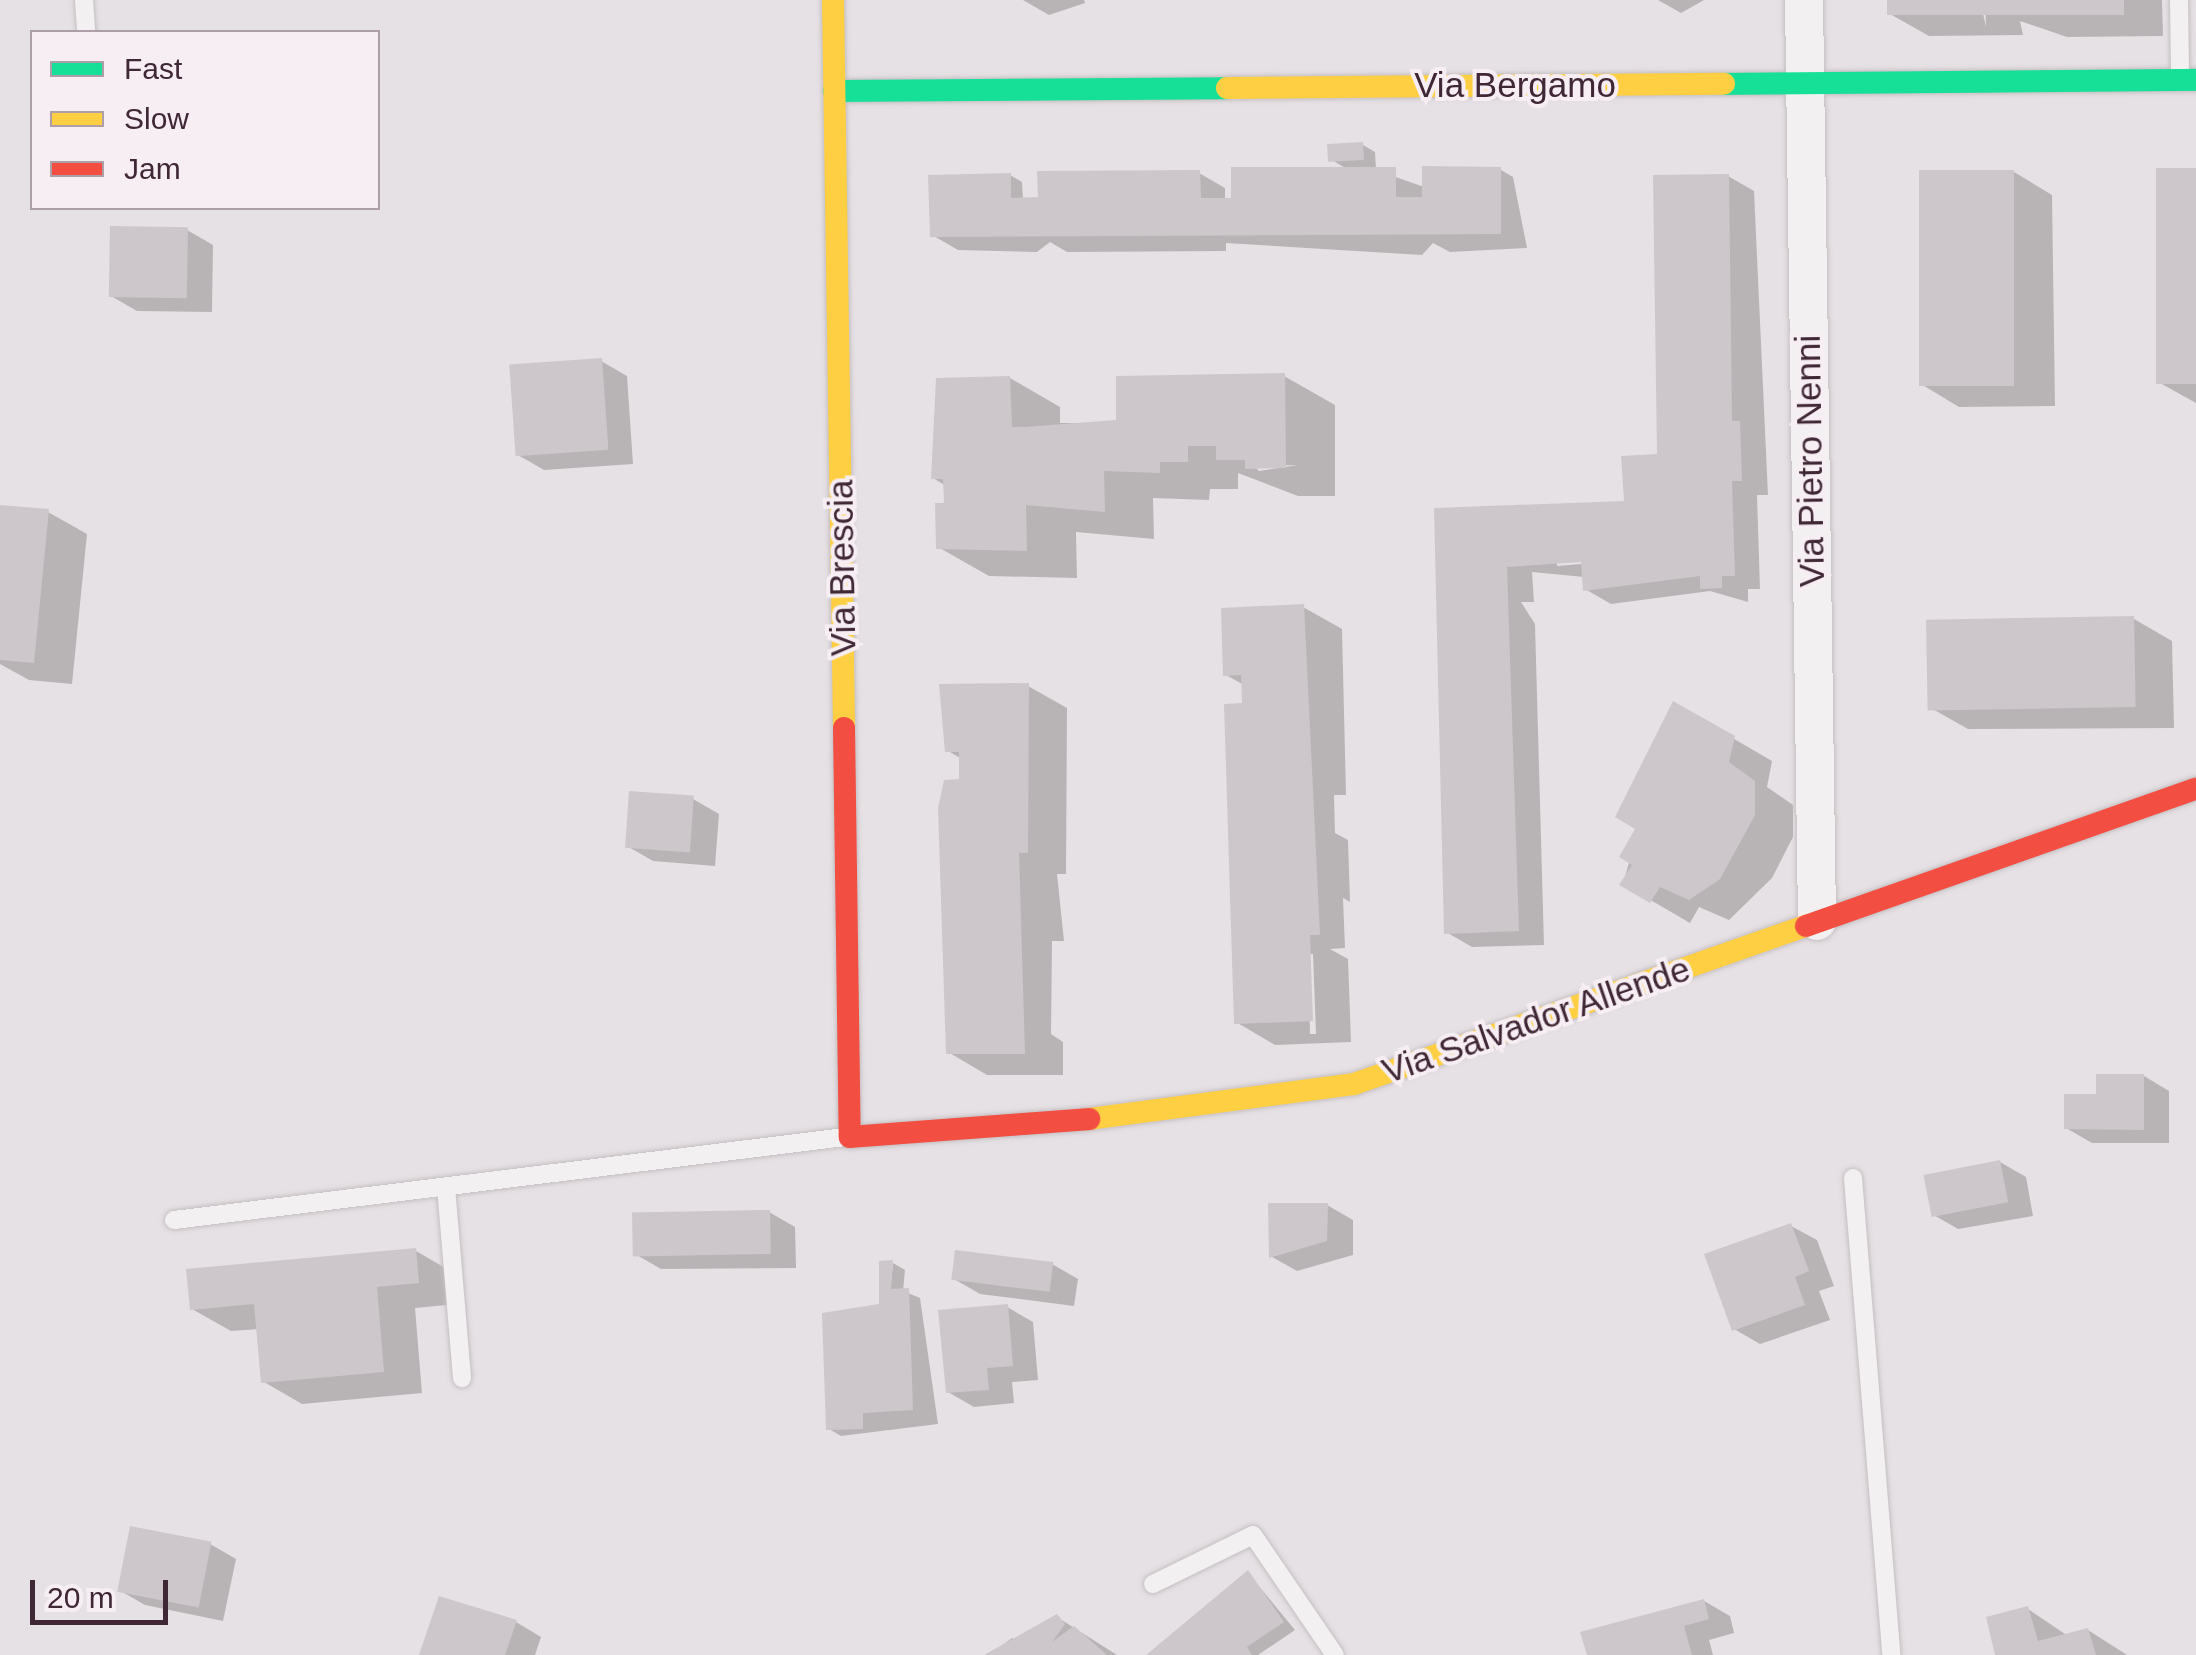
<!DOCTYPE html>
<style>
body{margin:0}
#map{position:relative;width:2196px;height:1655px;overflow:hidden;background:#e6e1e4;font-family:Helvetica,sans-serif}
div>[style]{position:absolute}
[style*='--x']{left:calc(var(--x)*1px);top:calc(var(--y)*1px);width:calc(var(--w)*1px);rotate:calc(var(--a)*1deg)}
.shadow>*{inset:0;background:#0003}
.building>*{inset:0;background:#cdc7cb;transform-origin:0 0}
.roads{filter:drop-shadow(0 0 2px #c4bfc2) drop-shadow(0 0 2px #c4bfc2)}
.lane>*{height:18px;margin:-9px;padding:0 9px;transform-origin:9px;border-radius:9px;background:#f3f0f2}
.street>*{height:38px;margin:-19px;padding:0 19px;transform-origin:19px;border-radius:19px;background:#f3f0f2}
.fast>*{height:22px;margin:-11px;padding:0 11px;transform-origin:11px;border-radius:11px;background:#16e098}
.slow>*{height:22px;margin:-11px;padding:0 11px;transform-origin:11px;border-radius:11px;background:#ffcf43}
.jam>*{height:22px;margin:-11px;padding:0 11px;transform-origin:11px;border-radius:11px;background:#f24e42}
span{translate:-50% -50%;white-space:nowrap;text-align:center;line-height:1.15;-webkit-text-stroke:8px #f6eef3;paint-order:stroke}
.street-label{font-size:35px;color:#402735}
.legend{position:absolute;left:30px;top:30px;width:350px;height:180px;box-sizing:border-box;background:#f6eef3;border:2px solid #ad9ea7;margin:0;padding:12px 18px;list-style:none;font-size:30px;color:#402735}
.legend li{display:flex;align-items:center;gap:20px;height:50px}
.legend b{width:50px;border:2px solid #ad9ea7}
.scale{position:absolute;left:30px;top:1580px;width:138px;height:45px;box-sizing:border-box;border:5px solid #402735;border-top:0;padding-left:12px;font-size:30px;line-height:35px;white-space:nowrap;color:#402735;-webkit-text-stroke:8px #f6eef3;paint-order:stroke}
</style>
<div id="map">
<div class="shadow">
<div style="clip-path:polygon(1023px 0,1084px 0,1085px 3px,1049px 15px)"></div>
<div style="clip-path:polygon(1658px 0,1704px 0,1681px 13px)"></div>
<div style="clip-path:polygon(1890px 0,1980px 0,1986px 27px,1985px 0,2162px 0,2163px 36px,2067px 37px,2020px 21px,2023px 35px,1929px 36px,1890px 14px)"></div>
<div style="clip-path:polygon(1363px 145px,1375px 152px,1376px 170px,1424px 187px,1501px 170px,1513px 177px,1527px 248px,1450px 252px,1433px 243px,1422px 255px,1226px 243px,1226px 251px,1067px 252px,1050px 242px,1037px 252px,958px 250px,932px 235px,1010px 175px,1022px 182px,1023px 200px,1199px 173px,1225px 188px,1225px 201px,1349px 170px,1330px 159px)"></div>
<div style="clip-path:polygon(2196px 170px,2196px 403px,2160px 383px)"></div>
<div style="clip-path:polygon(2014px 172px,2052px 195px,2055px 406px,1959px 407px,1921px 384px)"></div>
<div style="clip-path:polygon(evenodd,1728px 176px,1754px 191px,1768px 495px,1757px 495px,1760px 589px,1748px 589px,1748px 602px,1710px 591px,1611px 604px,1585px 589px,1584px 577px,1532px 572px,1534px 602px,1521px 602px,1535px 624px,1544px 945px,1472px 947px,1446px 932px,1437px 510px,1626px 503px,1656px 457px,1728px 176px,1593px 558px,1593px 563px,1557px 566px,1557px 561px,1593px 558px)"></div>
<div style="clip-path:polygon(187px 230px,213px 245px,212px 312px,137px 311px,111px 296px)"></div>
<div style="clip-path:polygon(601px 361px,627px 376px,633px 464px,544px 470px,518px 455px)"></div>
<div style="clip-path:polygon(evenodd,1284px 376px,1335px 405px,1335px 496px,1298px 496px,1238px 473px,1238px 489px,1210px 489px,1209px 500px,1153px 498px,1154px 539px,1076px 532px,1077px 578px,989px 576px,938px 547px,946px 486px,933px 478px,1010px 378px,1060px 407px,1060px 423px,1119px 423px,1284px 376px,1298px 465px,1259px 471px,1254px 466px,1298px 465px)"></div>
<div style="clip-path:polygon(0 507px,48px 512px,87px 534px,72px 684px,29px 680px,0 664px)"></div>
<div style="clip-path:polygon(evenodd,1303px 607px,1342px 629px,1346px 795px,1334px 795px,1335px 833px,1348px 840px,1350px 902px,1343px 898px,1345px 948px,1330px 949px,1348px 959px,1351px 1042px,1275px 1045px,1236px 1022px,1245px 706px,1244px 685px,1226px 675px,1303px 607px,1308px 954px,1313px 954px,1316px 1034px,1310px 1034px,1308px 954px)"></div>
<div style="clip-path:polygon(2134px 619px,2172px 641px,2174px 728px,1968px 729px,1929px 707px)"></div>
<div style="clip-path:polygon(1028px 686px,1067px 708px,1066px 874px,1057px 874px,1064px 941px,1052px 941px,1051px 1034px,1063px 1042px,1063px 1075px,987px 1075px,948px 1052px,962px 759px,948px 751px)"></div>
<div style="clip-path:polygon(1674px 704px,1772px 761px,1767px 787px,1793px 805px,1793px 837px,1772px 878px,1729px 920px,1699px 907px,1690px 923px,1623px 884px)"></div>
<div style="clip-path:polygon(693px 799px,719px 814px,715px 866px,653px 861px,627px 846px)"></div>
<div style="clip-path:polygon(2144px 1076px,2169px 1091px,2169px 1143px,2092px 1143px,2066px 1128px,2099px 1097px)"></div>
<div style="clip-path:polygon(2000px 1162px,2026px 1177px,2033px 1216px,1958px 1229px,1932px 1214px)"></div>
<div style="clip-path:polygon(1327px 1205px,1353px 1220px,1353px 1255px,1297px 1271px,1272px 1257px)"></div>
<div style="clip-path:polygon(769px 1212px,795px 1227px,796px 1268px,661px 1269px,635px 1254px)"></div>
<div style="clip-path:polygon(1791px 1226px,1817px 1240px,1834px 1286px,1819px 1291px,1830px 1320px,1760px 1344px,1734px 1329px)"></div>
<div style="clip-path:polygon(416px 1251px,454px 1273px,457px 1304px,415px 1308px,422px 1393px,302px 1404px,264px 1382px,259px 1329px,231px 1331px,192px 1309px)"></div>
<div style="clip-path:polygon(893px 1263px,905px 1270px,903px 1291px,920px 1298px,938px 1424px,841px 1436px,829px 1429px,889px 1306px)"></div>
<div style="clip-path:polygon(1052px 1264px,1078px 1279px,1074px 1306px,980px 1294px,954px 1279px)"></div>
<div style="clip-path:polygon(1007px 1307px,1033px 1322px,1038px 1380px,1012px 1382px,1014px 1403px,974px 1407px,948px 1392px)"></div>
<div style="clip-path:polygon(210px 1544px,236px 1559px,223px 1621px,145px 1605px,119px 1590px)"></div>
<div style="clip-path:polygon(1248px 1573px,1295px 1630px,1258px 1655px,1149px 1655px)"></div>
<div style="clip-path:polygon(1704px 1601px,1730px 1616px,1734px 1633px,1709px 1640px,1713px 1655px,1589px 1655px)"></div>
<div style="clip-path:polygon(2028px 1609px,2068px 1636px,2088px 1630px,2127px 1655px,1995px 1655px)"></div>
<div style="clip-path:polygon(1057px 1617px,1117px 1655px,989px 1655px,1012px 1638px,1020px 1643px)"></div>
<div style="clip-path:polygon(516px 1622px,541px 1637px,535px 1655px,422px 1655px)"></div>
</div>
<div class="building">
<div style="left:1887px;top:0;width:237px;height:15px"></div>
<div style="left:1363px;top:142px;width:18px;height:36px;rotate:87deg"></div>
<div style="clip-path:polygon(1422px 166px,1501px 167px,1501px 234px,930px 237px,928px 175px,1011px 173px,1011px 198px,1038px 197px,1037px 171px,1200px 170px,1201px 198px,1231px 198px,1231px 167px,1396px 167px,1396px 197px,1422px 197px)"></div>
<div style="left:2156px;top:168px;width:40px;height:216px"></div>
<div style="left:1919px;top:170px;width:95px;height:216px"></div>
<div style="clip-path:polygon(1729px 174px,1732px 421px,1740px 421px,1742px 481px,1732px 481px,1735px 576px,1722px 576px,1722px 588px,1700px 589px,1700px 576px,1583px 591px,1581px 562px,1507px 567px,1519px 931px,1444px 934px,1434px 508px,1624px 501px,1621px 456px,1657px 454px,1653px 175px)"></div>
<div style="left:110px;top:226px;width:78px;height:71px;rotate:1deg"></div>
<div style="left:602px;top:358px;width:92px;height:93px;rotate:86deg"></div>
<div style="clip-path:polygon(1285px 373px,1286px 468px,1245px 469px,1245px 460px,1216px 460px,1216px 446px,1188px 446px,1188px 462px,1160px 462px,1160px 473px,1104px 471px,1105px 512px,1026px 505px,1027px 551px,936px 549px,935px 503px,944px 503px,943px 479px,931px 479px,936px 378px,1010px 376px,1012px 427px,1025px 427px,1116px 420px,1116px 376px)"></div>
<div style="clip-path:polygon(0 505px,49px 509px,34px 663px,0 660px)"></div>
<div style="clip-path:polygon(1304px 604px,1320px 935px,1310px 935px,1313px 1021px,1234px 1024px,1224px 704px,1242px 703px,1241px 675px,1223px 676px,1221px 608px)"></div>
<div style="left:2134px;top:616px;width:91px;height:208px;rotate:89deg"></div>
<div style="clip-path:polygon(1029px 683px,1028px 853px,1019px 853px,1025px 1054px,946px 1054px,938px 808px,944px 780px,959px 779px,959px 752px,945px 752px,939px 684px)"></div>
<div style="clip-path:polygon(1673px 701px,1735px 736px,1729px 762px,1755px 781px,1755px 815px,1720px 879px,1689px 900px,1660px 887px,1650px 903px,1619px 885px,1632px 865px,1619px 857px,1635px 829px,1615px 817px)"></div>
<div style="left:629px;top:791px;width:65px;height:57px;rotate:4deg"></div>
<div style="clip-path:polygon(2096px 1074px,2144px 1074px,2144px 1130px,2064px 1129px,2064px 1094px,2096px 1094px)"></div>
<div style="left:2000px;top:1160px;width:43px;height:78px;rotate:79deg"></div>
<div style="clip-path:polygon(1268px 1203px,1328px 1203px,1327px 1241px,1269px 1258px)"></div>
<div style="left:770px;top:1210px;width:44px;height:138px;rotate:89deg"></div>
<div style="clip-path:polygon(1791px 1223px,1809px 1271px,1795px 1277px,1805px 1305px,1732px 1331px,1704px 1254px)"></div>
<div style="clip-path:polygon(416px 1248px,419px 1283px,377px 1287px,384px 1372px,261px 1383px,254px 1304px,190px 1310px,186px 1269px)"></div>
<div style="left:955px;top:1250px;width:99px;height:30px;rotate:7deg"></div>
<div style="clip-path:polygon(893px 1260px,891px 1289px,909px 1288px,913px 1410px,863px 1413px,863px 1429px,826px 1430px,822px 1313px,879px 1304px,879px 1261px)"></div>
<div style="clip-path:polygon(1008px 1304px,1013px 1366px,987px 1368px,989px 1390px,946px 1393px,938px 1310px)"></div>
<div style="left:130px;top:1526px;width:83px;height:67px;rotate:11deg"></div>
<div style="clip-path:polygon(1248px 1570px,1284px 1622px,1247px 1647px,1252px 1655px,1146px 1655px)"></div>
<div style="clip-path:polygon(439px 1596px,517px 1620px,505px 1655px,419px 1655px)"></div>
<div style="clip-path:polygon(1704px 1599px,1709px 1619px,1684px 1626px,1692px 1655px,1587px 1655px,1580px 1632px)"></div>
<div style="clip-path:polygon(2028px 1606px,2038px 1641px,2088px 1628px,2096px 1655px,1995px 1655px,1986px 1617px)"></div>
<div style="clip-path:polygon(1057px 1614px,1065px 1624px,1052px 1642px,1074px 1626px,1107px 1655px,984px 1655px)"></div>
</div>
<div class="roads">
<div class="lane">
<div style="--x:84;--y:0;--w:32;--a:86"></div>
<div style="--x:2179;--y:0;--w:75;--a:89.2"></div>
<div style="--x:1853;--y:1178;--w:479;--a:85.4"></div>
<div style="--x:446;--y:1187;--w:192;--a:85.2"></div>
<div style="--x:174;--y:1220;--w:676;--a:-7.05"></div>
<div style="--x:1153;--y:1584;--w:111;--a:-26.1"></div>
<div style="--x:1253;--y:1535;--w:145;--a:55.7"></div>
</div>
<div class="street">
<div style="--x:1804;--y:0;--w:921;--a:89.19"></div>
</div>
<div class="fast">
<div style="--x:1724;--y:84;--w:472;--a:-0.5"></div>
<div style="--x:834;--y:91;--w:393;--a:-0.4"></div>
</div>
<div class="slow">
<div style="--x:833;--y:0;--w:728;--a:89.13"></div>
<div style="--x:1227;--y:88;--w:497;--a:-0.5"></div>
<div style="--x:1089;--y:1119;--w:267;--a:-7.5"></div>
<div style="--x:1354;--y:1084;--w:479;--a:-19.3"></div>
</div>
<div class="jam">
<div style="--x:844;--y:728;--w:409;--a:89.2"></div>
<div style="--x:850;--y:1137;--w:240;--a:-4.3"></div>
<div style="--x:1806;--y:926;--w:413;--a:-19.4"></div>
</div>
</div>
<div class="street-label">
<span style="left:1515px;top:85px">Via Bergamo</span>
<span style="left:1810px;top:461px;rotate:-91deg">Via Pietro Nenni</span>
<span style="left:842px;top:568px;rotate:-91deg">Via Brescia</span>
<span style="left:1536px;top:1020px;rotate:-19deg">Via Salvador Allende</span>
</div>
<ul class="legend">
<li><b style="height:12px;background:#16e098"></b>Fast</li>
<li><b style="height:12px;background:#ffcf43"></b>Slow</li>
<li><b style="height:12px;background:#f24e42"></b>Jam</li>
</ul>
<div class="scale">20 m</div>
</div>
